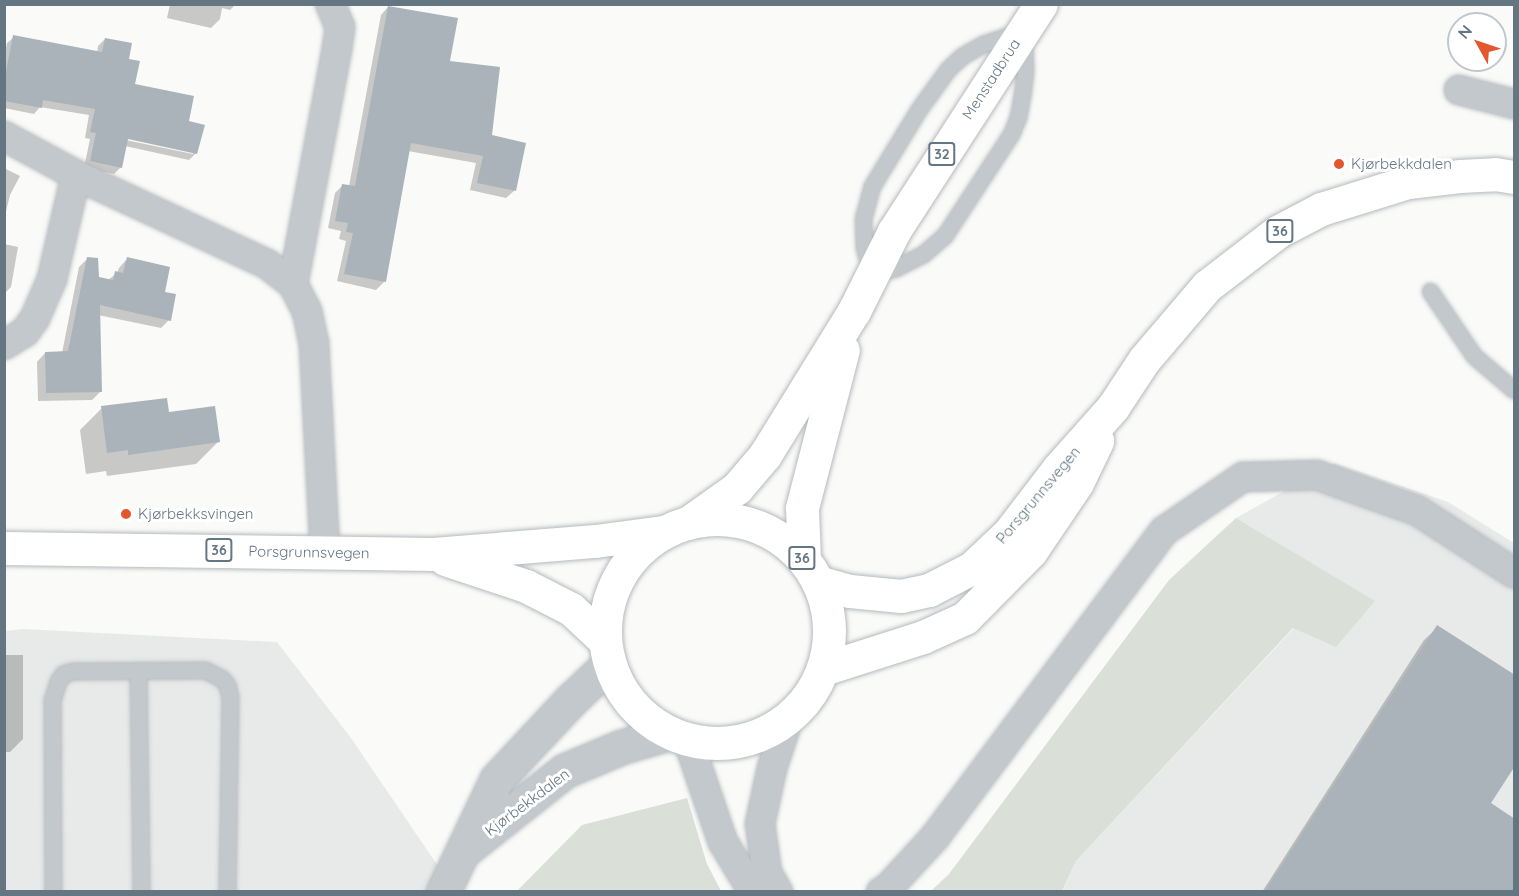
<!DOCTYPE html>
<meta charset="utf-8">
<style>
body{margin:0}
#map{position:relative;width:1519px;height:896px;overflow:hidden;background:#fafaf8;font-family:Quicksand,sans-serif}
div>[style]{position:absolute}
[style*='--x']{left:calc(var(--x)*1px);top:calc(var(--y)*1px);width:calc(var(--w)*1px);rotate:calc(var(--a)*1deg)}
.built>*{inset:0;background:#e8e9e9}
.green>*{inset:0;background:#dadfd7}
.shadow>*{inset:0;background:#0003}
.building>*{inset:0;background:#aab3b9}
.roads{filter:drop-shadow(0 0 2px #b5babe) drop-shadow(0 0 2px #b5babe)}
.service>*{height:15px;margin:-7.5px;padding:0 7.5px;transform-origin:7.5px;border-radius:7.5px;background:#c3c8cc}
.minor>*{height:28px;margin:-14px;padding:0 14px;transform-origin:14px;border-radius:14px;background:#c3c8cc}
.tertiary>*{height:33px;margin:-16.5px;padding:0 16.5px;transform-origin:16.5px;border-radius:16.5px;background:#c3c8cc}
.primary>*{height:33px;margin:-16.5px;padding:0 16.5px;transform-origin:16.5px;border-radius:16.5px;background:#fff}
.trunk>*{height:33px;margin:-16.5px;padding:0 16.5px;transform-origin:16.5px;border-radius:16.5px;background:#fff}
.trunk>.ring{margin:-16.5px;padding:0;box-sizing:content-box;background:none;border:33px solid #fff;border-radius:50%}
.dots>*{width:16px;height:16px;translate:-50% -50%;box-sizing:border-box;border:3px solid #fff;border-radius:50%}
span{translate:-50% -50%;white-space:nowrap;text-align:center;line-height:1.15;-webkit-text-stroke:6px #fff;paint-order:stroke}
.shield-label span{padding:2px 4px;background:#fff;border:2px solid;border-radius:4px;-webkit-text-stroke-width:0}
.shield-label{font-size:14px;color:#657683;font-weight:700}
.street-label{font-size:15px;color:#657683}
.poi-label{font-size:15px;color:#657683}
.left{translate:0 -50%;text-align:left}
.frame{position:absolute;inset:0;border:6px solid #657683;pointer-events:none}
.north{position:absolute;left:1447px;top:12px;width:60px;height:60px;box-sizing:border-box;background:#fff;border:2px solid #c1c8cd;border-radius:50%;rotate:310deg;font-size:16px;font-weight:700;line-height:24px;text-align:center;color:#657683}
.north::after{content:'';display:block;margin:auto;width:21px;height:27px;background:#e4572e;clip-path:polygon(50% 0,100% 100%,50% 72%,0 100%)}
</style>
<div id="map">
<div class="built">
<div style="clip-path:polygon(1335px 463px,1448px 502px,1514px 543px,1514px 891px,1062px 892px,1076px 861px,1294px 628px,1375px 602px,1236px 518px)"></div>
<div style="clip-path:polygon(23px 629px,277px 642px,351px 738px,455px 891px,5px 892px,5px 631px)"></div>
</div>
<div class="green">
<div style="clip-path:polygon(1236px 518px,1375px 601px,1336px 647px,1293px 628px,1076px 861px,1062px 891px,931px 891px,949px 874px,1169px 580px)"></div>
<div style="clip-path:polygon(687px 798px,707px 864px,721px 891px,517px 891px,582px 825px)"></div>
</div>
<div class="shadow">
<div style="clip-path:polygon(170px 4px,236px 4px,230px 10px,222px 8px,220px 19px,211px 28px,167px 18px)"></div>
<div style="clip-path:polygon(388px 7px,448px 62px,490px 136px,514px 191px,506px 198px,470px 190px,476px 163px,408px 151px,384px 282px,376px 290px,337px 281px,346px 241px,339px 239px,341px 231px,328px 228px,335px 193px,343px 185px,349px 186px,381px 15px)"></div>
<div style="clip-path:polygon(evenodd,14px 37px,97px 53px,98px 46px,105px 39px,127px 60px,133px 85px,187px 123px,196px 153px,189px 160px,125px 146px,121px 167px,114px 174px,84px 168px,90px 139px,85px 138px,89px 115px,40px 107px,34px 114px,4px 108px,4px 57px,7px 43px,14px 37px,121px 136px,193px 151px,193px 154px,121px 139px,121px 136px)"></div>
<div style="clip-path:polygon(4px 168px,20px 176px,10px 195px,4px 220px)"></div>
<div style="clip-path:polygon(4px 244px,18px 247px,11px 287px,4px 294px)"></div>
<div style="clip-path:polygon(88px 258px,97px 278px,108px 280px,117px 273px,119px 268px,127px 259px,163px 293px,169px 320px,161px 328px,98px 315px,101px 391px,92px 400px,38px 401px,37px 362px,45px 353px,62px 353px,79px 267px)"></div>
<div style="clip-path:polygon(102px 408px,168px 414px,218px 442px,196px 464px,107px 476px,106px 471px,86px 474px,80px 430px)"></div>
<div style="clip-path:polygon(1438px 627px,1489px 804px,1514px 820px,1514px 892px,1262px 892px,1424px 640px)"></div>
<div style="clip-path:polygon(4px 655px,23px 655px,23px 739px,10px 752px,4px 752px)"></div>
</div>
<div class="building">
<div style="clip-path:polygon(388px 6px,458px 18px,450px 61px,500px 67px,492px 135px,526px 143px,516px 191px,477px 183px,483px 156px,411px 143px,386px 282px,344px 274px,353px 233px,346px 232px,348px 223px,335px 221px,342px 184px,355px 186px)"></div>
<div style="clip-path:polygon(13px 35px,102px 52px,105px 38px,132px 43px,129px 59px,140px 61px,135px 84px,194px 96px,189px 121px,205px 125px,197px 154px,128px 139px,122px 168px,90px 161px,96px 133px,90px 132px,95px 109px,43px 100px,42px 108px,4px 101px,4px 82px)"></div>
<div style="clip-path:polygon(87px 257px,98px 258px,99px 277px,113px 280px,115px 271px,123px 273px,127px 257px,170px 267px,165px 292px,176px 294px,171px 321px,100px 305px,102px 392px,46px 393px,45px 352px,68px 351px)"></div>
<div style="clip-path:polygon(167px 398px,169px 412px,215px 406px,220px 442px,128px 455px,128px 450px,107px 453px,101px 406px)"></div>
<div style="clip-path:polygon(1437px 625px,1515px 675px,1515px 766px,1491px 803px,1515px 819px,1515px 891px,1265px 891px)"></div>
</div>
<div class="roads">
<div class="service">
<div style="--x:1024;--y:30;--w:42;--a:88.6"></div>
<div style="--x:1025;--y:72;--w:23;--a:97"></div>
<div style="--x:1022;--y:95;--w:22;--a:100"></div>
<div style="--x:1018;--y:117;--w:18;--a:112"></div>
<div style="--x:1011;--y:134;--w:121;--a:123.2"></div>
<div style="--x:945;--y:235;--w:29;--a:139"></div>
<div style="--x:923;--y:254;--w:31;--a:153"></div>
<div style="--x:895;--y:268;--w:25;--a:164"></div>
<div style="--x:871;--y:275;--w:29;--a:-104"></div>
<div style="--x:864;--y:247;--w:28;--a:-92"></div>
<div style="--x:863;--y:219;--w:34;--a:-75"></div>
<div style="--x:872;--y:186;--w:90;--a:-58.6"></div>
<div style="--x:919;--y:109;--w:49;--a:-54.1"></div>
<div style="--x:948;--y:69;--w:19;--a:-43"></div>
<div style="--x:962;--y:56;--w:24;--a:-30"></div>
<div style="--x:983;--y:44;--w:43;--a:-18.9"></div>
<div style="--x:1430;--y:291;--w:78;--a:55.9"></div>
<div style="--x:1474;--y:356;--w:52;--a:40.4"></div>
<div style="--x:138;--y:670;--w:222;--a:89.2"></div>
<div style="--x:53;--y:892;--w:192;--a:-90.3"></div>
<div style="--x:52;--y:700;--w:20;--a:-72"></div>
<div style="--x:58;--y:681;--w:9;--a:-54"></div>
<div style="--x:63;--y:674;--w:10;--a:-17"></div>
<div style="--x:73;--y:671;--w:132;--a:-0.4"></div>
<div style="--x:205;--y:670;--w:18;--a:27"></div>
<div style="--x:221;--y:678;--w:9;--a:49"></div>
<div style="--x:227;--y:685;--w:12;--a:76"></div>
<div style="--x:230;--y:697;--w:195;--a:90.9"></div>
</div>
<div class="minor">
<div style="--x:1459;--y:90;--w:57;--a:14.3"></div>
<div style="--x:4;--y:136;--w:82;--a:28.4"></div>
<div style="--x:76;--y:175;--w:211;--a:25"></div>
<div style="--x:267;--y:264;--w:33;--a:38"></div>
<div style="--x:293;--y:284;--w:30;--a:63"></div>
<div style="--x:307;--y:311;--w:33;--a:78"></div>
<div style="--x:314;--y:343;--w:209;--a:87"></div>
<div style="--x:293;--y:284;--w:239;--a:-79.4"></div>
<div style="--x:337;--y:49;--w:22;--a:-82"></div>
<div style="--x:340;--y:27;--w:25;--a:-113"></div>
<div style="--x:4;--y:345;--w:25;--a:-32"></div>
<div style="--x:25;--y:332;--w:17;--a:-54"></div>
<div style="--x:35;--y:318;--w:43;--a:-66.4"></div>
<div style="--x:52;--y:279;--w:107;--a:-77"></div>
<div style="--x:688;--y:740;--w:108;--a:71.1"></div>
<div style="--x:723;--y:842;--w:50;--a:58.8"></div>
<div style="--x:749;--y:885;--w:16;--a:27"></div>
<div style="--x:778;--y:892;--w:22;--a:-120"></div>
<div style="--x:767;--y:873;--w:49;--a:-98.1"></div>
<div style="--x:760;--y:824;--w:57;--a:-77.9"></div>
<div style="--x:772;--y:768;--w:54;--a:-71.6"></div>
<div style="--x:881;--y:892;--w:8;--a:-30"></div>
<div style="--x:888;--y:888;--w:69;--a:-47.3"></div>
<div style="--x:935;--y:837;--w:382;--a:-53.2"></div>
<div style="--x:1164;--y:531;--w:96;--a:-34.4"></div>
<div style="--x:1243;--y:477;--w:74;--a:-1.5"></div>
<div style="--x:1317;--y:475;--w:107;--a:19.6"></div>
<div style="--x:1418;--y:511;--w:114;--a:32.9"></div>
</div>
<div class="tertiary">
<div style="--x:467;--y:848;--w:124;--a:-38.4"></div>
<div style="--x:564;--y:771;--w:62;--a:-22.8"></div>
<div style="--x:621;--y:747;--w:50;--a:-16.3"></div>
<div style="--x:443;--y:892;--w:125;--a:-64.5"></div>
<div style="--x:497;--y:779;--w:108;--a:-46.9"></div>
<div style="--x:571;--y:700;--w:52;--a:-43.5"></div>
</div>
<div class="primary">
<div style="--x:688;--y:523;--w:60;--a:-35.5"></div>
<div style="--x:737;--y:488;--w:43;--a:-49.7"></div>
<div style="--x:765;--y:455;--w:169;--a:-58.3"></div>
<div style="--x:854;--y:311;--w:89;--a:-63.4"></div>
<div style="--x:894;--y:231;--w:270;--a:-57.1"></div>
<div style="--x:804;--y:560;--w:52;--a:-92.2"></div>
<div style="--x:802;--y:508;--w:163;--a:-75.5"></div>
</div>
<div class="trunk">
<div class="ring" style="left:605px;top:519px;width:191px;height:191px"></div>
<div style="--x:4;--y:548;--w:429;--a:0.8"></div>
<div style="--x:433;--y:554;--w:163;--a:-4.6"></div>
<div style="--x:595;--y:541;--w:70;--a:-7.4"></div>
<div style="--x:445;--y:559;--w:85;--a:18.4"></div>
<div style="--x:526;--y:586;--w:51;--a:27.1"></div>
<div style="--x:571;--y:609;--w:45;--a:43.2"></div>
<div style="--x:818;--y:582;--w:33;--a:16"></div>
<div style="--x:850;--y:591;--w:51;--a:5.6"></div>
<div style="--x:901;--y:596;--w:29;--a:-12"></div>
<div style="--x:929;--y:590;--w:48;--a:-27.1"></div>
<div style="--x:972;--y:568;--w:51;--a:-43.4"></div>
<div style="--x:1009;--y:533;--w:81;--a:-52.6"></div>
<div style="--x:1058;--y:469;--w:83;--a:-48.4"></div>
<div style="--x:1113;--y:407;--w:56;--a:-56.6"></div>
<div style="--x:1144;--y:360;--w:97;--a:-49.6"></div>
<div style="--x:1207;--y:286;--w:88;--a:-37.6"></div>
<div style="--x:1277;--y:232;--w:50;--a:-27.6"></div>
<div style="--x:1321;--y:209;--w:91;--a:-17.2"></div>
<div style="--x:1408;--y:182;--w:52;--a:-6.6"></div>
<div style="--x:1460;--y:176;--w:35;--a:-3"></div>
<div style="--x:1495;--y:174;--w:19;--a:9"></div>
<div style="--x:823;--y:669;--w:105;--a:-17.7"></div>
<div style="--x:923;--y:637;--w:46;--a:-24.3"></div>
<div style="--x:965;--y:618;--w:94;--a:-45.4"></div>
<div style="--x:1031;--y:551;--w:82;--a:-55.9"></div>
<div style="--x:1077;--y:483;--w:47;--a:-64.5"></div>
</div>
</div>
<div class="dots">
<div style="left:1339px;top:164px;background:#e4572e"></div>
<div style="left:126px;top:514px;background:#e4572e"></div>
</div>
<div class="shield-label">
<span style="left:942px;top:154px">32</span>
<span style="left:1280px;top:231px">36</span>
<span style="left:219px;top:550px">36</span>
<span style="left:802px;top:558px">36</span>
</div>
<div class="street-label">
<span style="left:991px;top:79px;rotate:-57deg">Menstadbrua</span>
<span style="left:1038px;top:495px;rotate:-50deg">Porsgrunnsvegen</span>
<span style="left:309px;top:552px;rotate:1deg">Porsgrunnsvegen</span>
<span style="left:527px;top:802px;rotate:-37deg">Kjørbekkdalen</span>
</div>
<div class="poi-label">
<span class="left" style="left:1351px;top:164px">Kjørbekkdalen</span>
<span class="left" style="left:138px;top:514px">Kjørbekksvingen</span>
</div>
<div class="frame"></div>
<div class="north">N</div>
</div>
